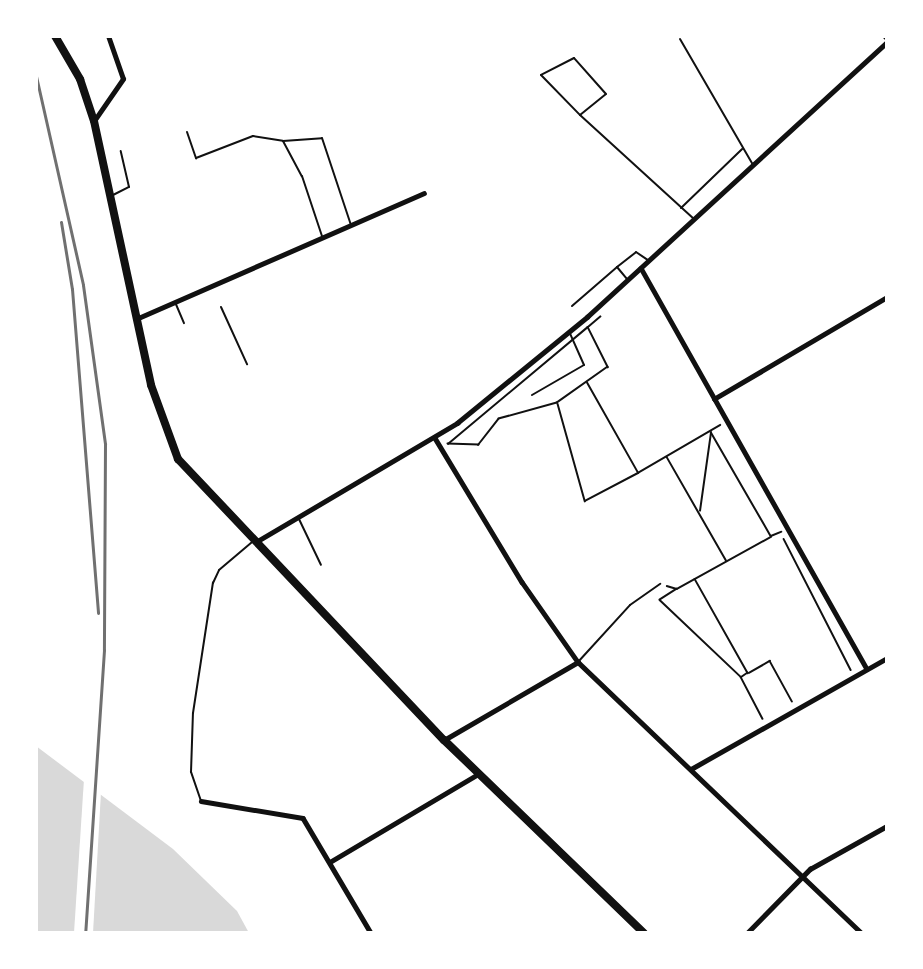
<!DOCTYPE html>
<style>
body{margin:0}
#map{position:relative;width:923px;height:969px;overflow:hidden;background:#fff;font-family:Mulish,sans-serif}
div>[style]{position:absolute}
[style*='--x']{left:calc(var(--x)*1px);top:calc(var(--y)*1px);width:calc(var(--w)*1px);rotate:calc(var(--a)*1deg)}
.water>*{inset:0;background:#d9d9d9}
.pier>*{inset:0;background:#fff}
.path>*{height:1.5px;margin:-0.75px;padding:0 0.75px;transform-origin:0.75px;border-radius:0.75px;background:#111}
.service>*{height:2px;margin:-1px;padding:0 1px;transform-origin:1px;border-radius:1px;background:#111}
.minor>*{height:4.5px;margin:-2.25px;padding:0 2.25px;transform-origin:2.25px;border-radius:2.25px;background:#111}
.primary>*{height:8px;margin:-4px;padding:0 4px;transform-origin:4px;border-radius:4px;background:#111}
.rail>*{height:3px;margin:-1.5px;padding:0 1.5px;transform-origin:1.5px;border-radius:1.5px;background:#707070}
span{translate:-50% -50%;white-space:nowrap;text-align:center;line-height:1.15;-webkit-text-stroke:6px #fff;paint-order:stroke}
.frame{position:absolute;inset:0;border:38px solid #fff;pointer-events:none}
</style>
<div id="map">
<div class="water">
<div style="clip-path:polygon(36px 746px,173px 849px,237px 911px,249px 933px,36px 933px)"></div>
</div>
<div class="pier">
<div style="clip-path:polygon(84px 779px,101px 792px,93px 933px,74px 933px)"></div>
</div>
<div class="path">
<div style="--x:588;--y:327;--w:45;--a:63.4"></div>
<div style="--x:608;--y:367;--w:62;--a:144.8"></div>
<div style="--x:557;--y:403;--w:60;--a:164.6"></div>
<div style="--x:499;--y:419;--w:33;--a:128"></div>
<div style="--x:479;--y:445;--w:31;--a:-178"></div>
<div style="--x:448;--y:444;--w:182;--a:-39.9"></div>
<div style="--x:588;--y:327;--w:16;--a:-40"></div>
<div style="--x:558;--y:404;--w:101;--a:74.4"></div>
<div style="--x:585;--y:501;--w:60;--a:-27.8"></div>
<div style="--x:638;--y:473;--w:103;--a:-119.5"></div>
<div style="--x:667;--y:457;--w:119;--a:60.2"></div>
<div style="--x:638;--y:473;--w:95;--a:-30.3"></div>
<div style="--x:700;--y:511;--w:79;--a:-82"></div>
<div style="--x:771;--y:536;--w:11;--a:-22"></div>
<div style="--x:784;--y:539;--w:147;--a:62.9"></div>
<div style="--x:695;--y:579;--w:108;--a:60.6"></div>
<div style="--x:748;--y:673;--w:7;--a:146"></div>
<div style="--x:667;--y:586;--w:10;--a:17"></div>
<div style="--x:677;--y:589;--w:107;--a:-29"></div>
<div style="--x:771;--y:537;--w:120;--a:-120"></div>
<div style="--x:677;--y:589;--w:20;--a:147"></div>
<div style="--x:660;--y:600;--w:112;--a:43.5"></div>
<div style="--x:741;--y:677;--w:47;--a:62.4"></div>
<div style="--x:749;--y:673;--w:24;--a:-30"></div>
<div style="--x:770;--y:661;--w:46;--a:61.2"></div>
</div>
<div class="service">
<div style="--x:680;--y:39;--w:146;--a:59.9"></div>
<div style="--x:580;--y:115;--w:33;--a:-39"></div>
<div style="--x:606;--y:94;--w:48;--a:-131.6"></div>
<div style="--x:574;--y:58;--w:37;--a:153"></div>
<div style="--x:541;--y:75;--w:56;--a:45.7"></div>
<div style="--x:580;--y:115;--w:154;--a:42.4"></div>
<div style="--x:187;--y:132;--w:28;--a:71"></div>
<div style="--x:196;--y:158;--w:61;--a:-21.1"></div>
<div style="--x:253;--y:136;--w:30;--a:9"></div>
<div style="--x:283;--y:141;--w:40;--a:62"></div>
<div style="--x:302;--y:176;--w:63;--a:71.6"></div>
<div style="--x:283;--y:141;--w:39;--a:-4"></div>
<div style="--x:322;--y:138;--w:92;--a:71.6"></div>
<div style="--x:113;--y:195;--w:18;--a:-27"></div>
<div style="--x:129;--y:187;--w:37;--a:-103"></div>
<div style="--x:681;--y:208;--w:85;--a:-44"></div>
<div style="--x:617;--y:267;--w:24;--a:-38"></div>
<div style="--x:636;--y:252;--w:14;--a:34"></div>
<div style="--x:175;--y:302;--w:23;--a:67"></div>
<div style="--x:572;--y:306;--w:60;--a:-40.9"></div>
<div style="--x:617;--y:267;--w:17;--a:50"></div>
<div style="--x:221;--y:307;--w:63;--a:65.5"></div>
<div style="--x:532;--y:395;--w:60;--a:-30"></div>
<div style="--x:584;--y:365;--w:37;--a:-114"></div>
<div style="--x:298;--y:517;--w:53;--a:64.4"></div>
<div style="--x:578;--y:662;--w:77;--a:-47.6"></div>
<div style="--x:630;--y:605;--w:37;--a:-35"></div>
<div style="--x:201;--y:801;--w:31;--a:-109"></div>
<div style="--x:191;--y:772;--w:59;--a:-88.1"></div>
<div style="--x:193;--y:713;--w:132;--a:-81.3"></div>
<div style="--x:213;--y:583;--w:14;--a:-65"></div>
<div style="--x:219;--y:570;--w:43;--a:-40.3"></div>
</div>
<div class="minor">
<div style="--x:885;--y:36;--w:3;--a:45"></div>
<div style="--x:94;--y:121;--w:51;--a:-55.4"></div>
<div style="--x:123;--y:79;--w:46;--a:-109.2"></div>
<div style="--x:641;--y:268;--w:460;--a:60.6"></div>
<div style="--x:136;--y:319;--w:314;--a:-23.6"></div>
<div style="--x:714;--y:399;--w:201;--a:-30.5"></div>
<div style="--x:435;--y:438;--w:168;--a:58.9"></div>
<div style="--x:522;--y:582;--w:98;--a:55"></div>
<div style="--x:578;--y:662;--w:393;--a:43.7"></div>
<div style="--x:256;--y:542;--w:234;--a:-30.6"></div>
<div style="--x:457;--y:423;--w:168;--a:-39.2"></div>
<div style="--x:587;--y:317;--w:407;--a:-42.5"></div>
<div style="--x:444;--y:740;--w:155;--a:-30.2"></div>
<div style="--x:691;--y:769;--w:225;--a:-29.5"></div>
<div style="--x:201;--y:801;--w:103;--a:9.5"></div>
<div style="--x:303;--y:818;--w:134;--a:59.4"></div>
<div style="--x:330;--y:862;--w:172;--a:-30.7"></div>
<div style="--x:747;--y:933;--w:90;--a:-45.5"></div>
<div style="--x:810;--y:869;--w:88;--a:-29.2"></div>
</div>
<div class="primary">
<div style="--x:55;--y:36;--w:50;--a:59.8"></div>
<div style="--x:80;--y:79;--w:44;--a:71.6"></div>
<div style="--x:94;--y:121;--w:270;--a:77.8"></div>
<div style="--x:151;--y:385;--w:79;--a:70"></div>
<div style="--x:178;--y:459;--w:387;--a:46.6"></div>
<div style="--x:444;--y:740;--w:278;--a:44"></div>
</div>
<div class="rail">
<div style="--x:36;--y:76;--w:214;--a:77.3"></div>
<div style="--x:83;--y:285;--w:161;--a:82.1"></div>
<div style="--x:105;--y:444;--w:206;--a:90.3"></div>
<div style="--x:104;--y:650;--w:284;--a:93.8"></div>
<div style="--x:61;--y:222;--w:68;--a:80.7"></div>
<div style="--x:72;--y:289;--w:325;--a:85.4"></div>
</div>
<div class="frame"></div>
</div>
